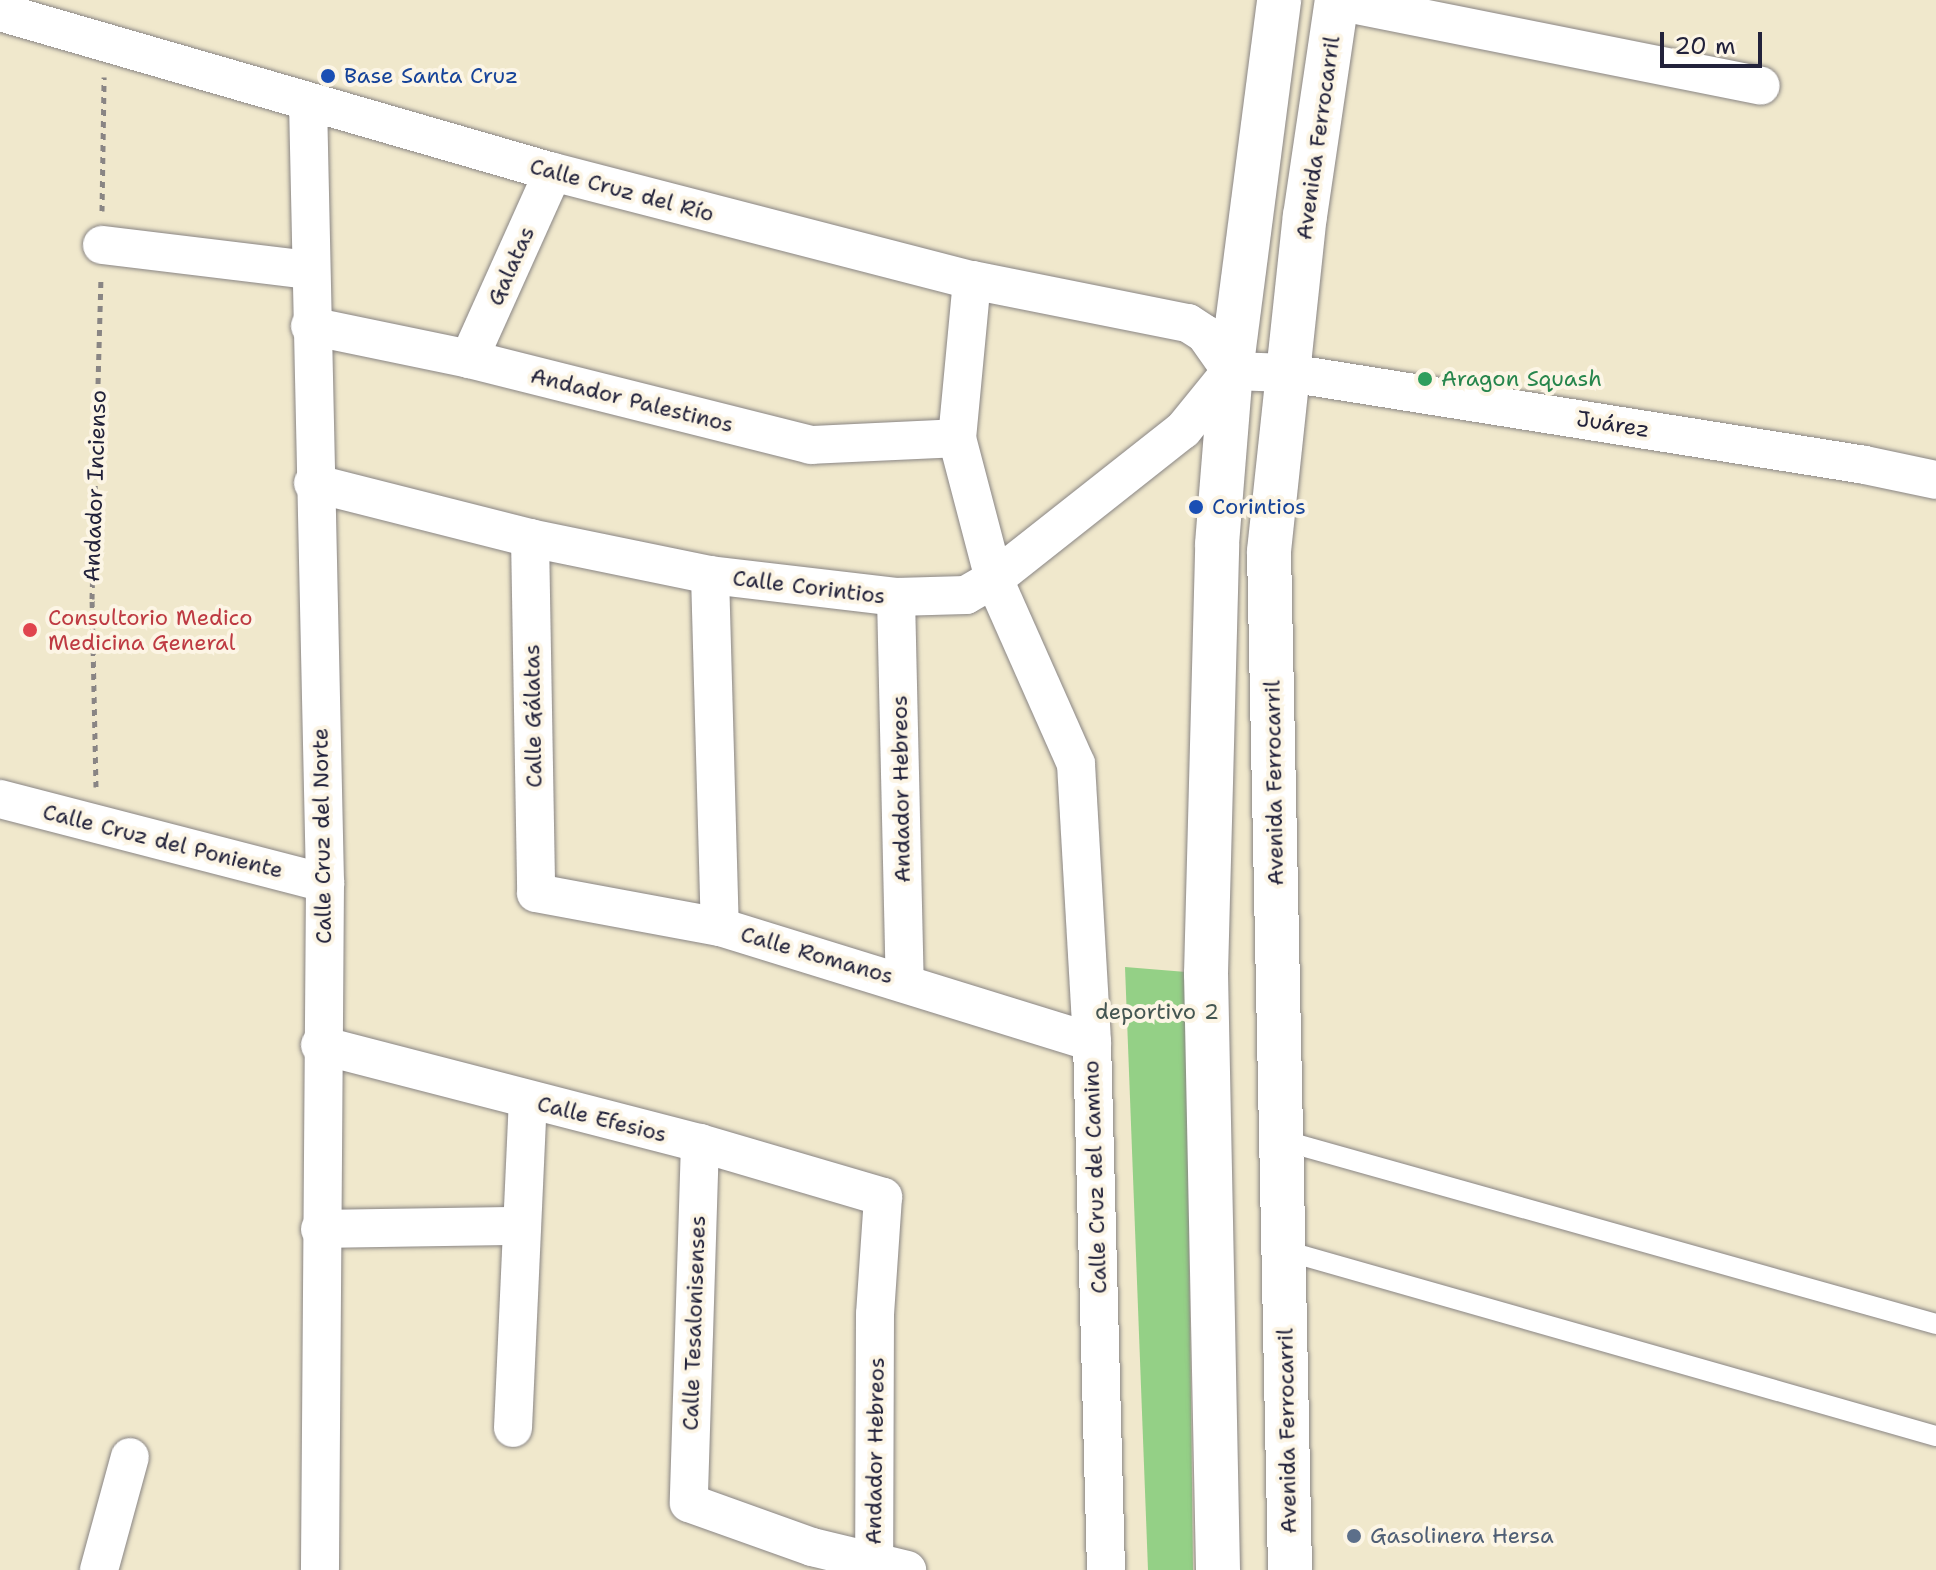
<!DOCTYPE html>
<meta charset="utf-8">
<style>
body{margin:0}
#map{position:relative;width:1936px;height:1570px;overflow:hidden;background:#f0e8cc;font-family:"Shantell Sans",sans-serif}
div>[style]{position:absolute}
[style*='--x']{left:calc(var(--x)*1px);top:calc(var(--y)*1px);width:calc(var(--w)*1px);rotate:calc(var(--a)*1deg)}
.green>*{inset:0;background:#94d086}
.path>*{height:5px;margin-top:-2.5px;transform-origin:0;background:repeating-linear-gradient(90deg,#898584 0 6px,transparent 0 12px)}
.roads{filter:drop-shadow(0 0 2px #898584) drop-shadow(0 0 2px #898584)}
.lane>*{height:20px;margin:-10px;padding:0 10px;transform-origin:10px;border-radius:10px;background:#fff}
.street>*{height:38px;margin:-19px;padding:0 19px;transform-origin:19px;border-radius:19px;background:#fff}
.secondary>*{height:44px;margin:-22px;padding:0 22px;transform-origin:22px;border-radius:22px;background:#fff}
.dots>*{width:22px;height:22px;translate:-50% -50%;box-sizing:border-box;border:4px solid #fcf5e5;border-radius:50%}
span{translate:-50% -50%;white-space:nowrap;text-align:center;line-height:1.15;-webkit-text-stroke:8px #fcf5e5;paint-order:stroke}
.transit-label{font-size:22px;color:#164399}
.left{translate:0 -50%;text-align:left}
.street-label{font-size:22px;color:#22223b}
.leisure-label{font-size:22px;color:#27864d}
.health-label{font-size:22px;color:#be3a42}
.park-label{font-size:22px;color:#445652}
.service-label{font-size:22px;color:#4e5e75}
.scale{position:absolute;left:1660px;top:32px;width:102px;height:36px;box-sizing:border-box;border:4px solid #22223b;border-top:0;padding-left:10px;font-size:24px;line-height:28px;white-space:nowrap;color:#22223b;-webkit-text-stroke:6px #fcf5e5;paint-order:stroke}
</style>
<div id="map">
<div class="green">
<div style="clip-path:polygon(1125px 967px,1186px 972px,1193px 1570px,1148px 1570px)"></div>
</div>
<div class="path">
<div style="--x:102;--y:211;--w:134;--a:-89.1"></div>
<div style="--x:96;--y:787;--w:188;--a:-91.2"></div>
<div style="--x:92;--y:599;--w:318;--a:-88.4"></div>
</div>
<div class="roads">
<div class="lane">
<div style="--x:1281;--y:1140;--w:680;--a:15.69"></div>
<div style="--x:1283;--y:1250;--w:679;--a:15.9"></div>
</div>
<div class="street">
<div style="--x:1337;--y:1;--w:432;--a:11.3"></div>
<div style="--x:0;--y:12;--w:576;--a:16.14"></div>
<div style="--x:553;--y:172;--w:433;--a:14.5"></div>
<div style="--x:972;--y:280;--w:220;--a:11.3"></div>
<div style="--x:1188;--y:323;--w:20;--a:33"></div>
<div style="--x:1205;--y:334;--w:45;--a:54.9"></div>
<div style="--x:308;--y:102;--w:781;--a:88.75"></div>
<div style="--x:325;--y:883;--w:687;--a:90.42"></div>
<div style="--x:102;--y:245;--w:209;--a:6.9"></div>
<div style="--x:972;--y:280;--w:159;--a:95.4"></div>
<div style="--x:957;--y:438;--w:146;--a:75.3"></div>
<div style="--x:994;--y:579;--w:202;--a:66.1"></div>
<div style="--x:1076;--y:764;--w:278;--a:86.7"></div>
<div style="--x:1092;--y:1042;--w:528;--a:88.48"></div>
<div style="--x:310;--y:326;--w:162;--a:11.7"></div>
<div style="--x:469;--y:359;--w:353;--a:14.1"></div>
<div style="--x:811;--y:445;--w:146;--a:-2.7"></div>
<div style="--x:469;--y:359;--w:205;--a:-65.8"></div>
<div style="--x:1231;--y:371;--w:58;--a:2"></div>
<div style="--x:1289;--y:373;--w:583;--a:9.07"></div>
<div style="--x:1865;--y:465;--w:73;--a:11.9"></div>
<div style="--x:313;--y:483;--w:224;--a:14.2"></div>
<div style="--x:530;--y:538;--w:184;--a:11.6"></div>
<div style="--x:710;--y:575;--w:187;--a:6.7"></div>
<div style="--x:896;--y:597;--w:70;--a:-1.6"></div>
<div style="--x:966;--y:595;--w:32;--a:-30"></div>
<div style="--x:994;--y:579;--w:241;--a:-38.3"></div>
<div style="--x:1183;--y:430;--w:76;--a:-50.9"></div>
<div style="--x:530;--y:538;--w:355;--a:89"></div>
<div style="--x:536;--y:893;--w:187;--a:10.5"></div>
<div style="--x:720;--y:927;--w:389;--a:17.2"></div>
<div style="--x:710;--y:575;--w:352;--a:88.4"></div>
<div style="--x:896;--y:597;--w:384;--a:88.7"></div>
<div style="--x:0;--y:799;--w:336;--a:14.5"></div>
<div style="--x:320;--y:1045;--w:392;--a:14.5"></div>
<div style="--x:700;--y:1143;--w:191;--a:16.4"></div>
<div style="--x:883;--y:1197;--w:117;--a:93.9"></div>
<div style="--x:875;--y:1314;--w:247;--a:90.2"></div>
<div style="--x:700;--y:1143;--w:360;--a:91.8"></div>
<div style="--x:689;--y:1503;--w:131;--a:19.7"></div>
<div style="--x:812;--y:1547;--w:98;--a:13.6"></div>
<div style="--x:320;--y:1229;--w:202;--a:-0.9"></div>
<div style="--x:513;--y:1428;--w:326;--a:-87.4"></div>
<div style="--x:99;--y:1570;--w:117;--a:-74.7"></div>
</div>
<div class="secondary">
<div style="--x:1218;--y:1570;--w:596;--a:-91.15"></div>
<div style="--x:1206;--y:974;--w:430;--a:-88.5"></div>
<div style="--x:1217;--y:544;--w:174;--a:-85.4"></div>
<div style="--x:1231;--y:371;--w:374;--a:-82.6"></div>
<div style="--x:1290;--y:1570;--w:1019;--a:-91.18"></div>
<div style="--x:1269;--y:551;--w:337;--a:-83.9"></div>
<div style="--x:1305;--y:216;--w:218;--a:-81.6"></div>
</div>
</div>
<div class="dots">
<div style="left:328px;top:76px;background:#1a4fb4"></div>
<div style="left:1425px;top:379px;background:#2e9e5b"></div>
<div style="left:1196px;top:507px;background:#1a4fb4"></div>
<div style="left:30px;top:630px;background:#e0444e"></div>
<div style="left:1354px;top:1536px;background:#5c6f8a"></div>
</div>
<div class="transit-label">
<span class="left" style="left:344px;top:76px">Base Santa Cruz</span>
<span class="left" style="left:1212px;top:507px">Corintios</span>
</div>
<div class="street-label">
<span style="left:1318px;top:138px;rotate:-82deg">Avenida Ferrocarril</span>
<span style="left:622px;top:190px;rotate:15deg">Calle Cruz del Río</span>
<span style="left:511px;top:266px;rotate:-66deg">Galatas</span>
<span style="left:632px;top:400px;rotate:14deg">Andador Palestinos</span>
<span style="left:1613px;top:424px;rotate:9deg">Juárez</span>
<span style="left:95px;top:486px;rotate:-88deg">Andador Incienso</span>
<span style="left:809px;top:587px;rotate:7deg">Calle Corintios</span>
<span style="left:533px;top:716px;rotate:-91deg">Calle Gálatas</span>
<span style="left:1274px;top:783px;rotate:-91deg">Avenida Ferrocarril</span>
<span style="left:901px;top:789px;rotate:-91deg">Andador Hebreos</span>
<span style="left:322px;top:836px;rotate:-91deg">Calle Cruz del Norte</span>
<span style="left:163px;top:841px;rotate:14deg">Calle Cruz del Poniente</span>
<span style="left:817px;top:955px;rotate:16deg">Calle Romanos</span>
<span style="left:602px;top:1119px;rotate:14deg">Calle Efesios</span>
<span style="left:1095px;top:1177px;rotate:-92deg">Calle Cruz del Camino</span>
<span style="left:694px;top:1323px;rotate:-88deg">Calle Tesalonisenses</span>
<span style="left:1287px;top:1431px;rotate:-91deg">Avenida Ferrocarril</span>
<span style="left:875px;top:1451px;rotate:-89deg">Andador Hebreos</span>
</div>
<div class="leisure-label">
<span class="left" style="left:1441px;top:379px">Aragon Squash</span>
</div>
<div class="health-label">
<span class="left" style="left:48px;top:630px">Consultorio Medico<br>Medicina General</span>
</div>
<div class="park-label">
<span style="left:1157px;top:1012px">deportivo 2</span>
</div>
<div class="service-label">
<span class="left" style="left:1370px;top:1536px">Gasolinera Hersa</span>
</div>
<div class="scale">20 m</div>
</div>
